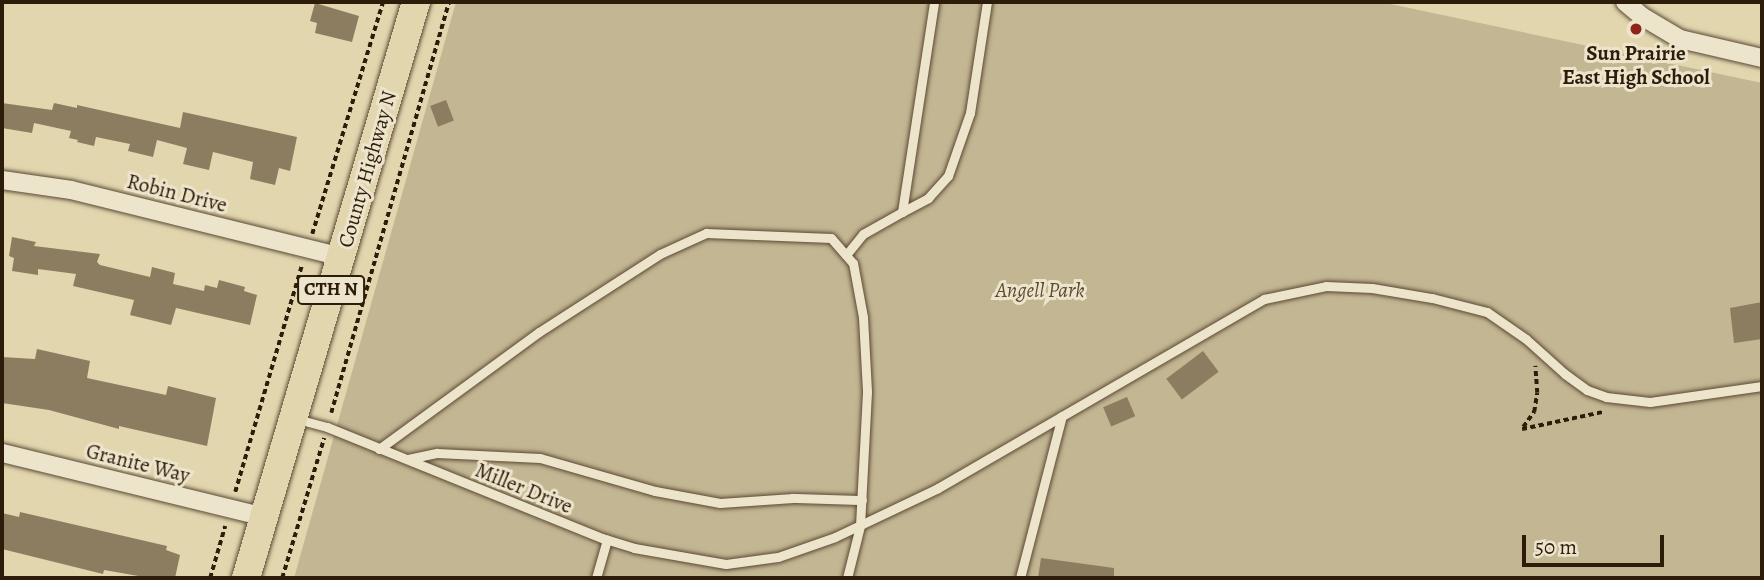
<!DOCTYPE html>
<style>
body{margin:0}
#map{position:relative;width:1764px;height:580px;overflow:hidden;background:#e2d6af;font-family:Alegreya,serif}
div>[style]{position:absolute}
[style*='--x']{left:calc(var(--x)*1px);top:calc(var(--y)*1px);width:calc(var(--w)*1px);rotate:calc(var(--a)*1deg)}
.green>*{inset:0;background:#c3b693}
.building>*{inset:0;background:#8c7d60;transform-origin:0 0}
.path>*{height:3.5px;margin-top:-1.75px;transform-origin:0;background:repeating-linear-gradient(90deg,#2e1c0b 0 5px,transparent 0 8.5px)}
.roads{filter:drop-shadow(0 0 2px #5b4a34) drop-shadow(0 0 2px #5b4a34)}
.service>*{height:9px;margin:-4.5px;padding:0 4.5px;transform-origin:4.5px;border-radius:4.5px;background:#ece4cb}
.minor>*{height:18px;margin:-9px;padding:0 9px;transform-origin:9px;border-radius:9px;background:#ece4cb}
.primary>*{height:28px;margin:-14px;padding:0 14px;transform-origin:14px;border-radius:14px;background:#e2d6af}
.dots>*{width:19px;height:19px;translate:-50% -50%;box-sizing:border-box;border:4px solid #ece4cb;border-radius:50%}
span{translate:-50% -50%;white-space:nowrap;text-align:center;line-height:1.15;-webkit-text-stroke:6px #ece4cb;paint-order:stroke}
.shield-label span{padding:2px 5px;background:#ece4cb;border:2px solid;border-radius:5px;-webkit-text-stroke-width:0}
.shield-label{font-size:19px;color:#2e1c0b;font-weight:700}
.poi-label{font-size:21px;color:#2e1c0b;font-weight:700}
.street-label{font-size:21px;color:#2e1c0b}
.park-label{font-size:21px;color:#5b4a34;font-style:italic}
.frame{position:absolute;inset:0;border:4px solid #2e1c0b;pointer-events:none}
.scale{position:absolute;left:1522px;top:535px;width:142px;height:32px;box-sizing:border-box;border:4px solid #2e1c0b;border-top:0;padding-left:9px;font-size:21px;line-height:24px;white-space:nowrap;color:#2e1c0b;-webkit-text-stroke:5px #ece4cb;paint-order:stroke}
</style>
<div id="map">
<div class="green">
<div style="clip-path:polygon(456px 2px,1381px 2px,1762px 83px,1762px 578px,294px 578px)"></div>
</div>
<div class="building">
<div style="clip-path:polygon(315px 3px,359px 16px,352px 42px,315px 33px,317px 23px,310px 21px)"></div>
<div style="left:446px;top:100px;width:22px;height:17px;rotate:69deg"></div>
<div style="clip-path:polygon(2px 103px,52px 110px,54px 103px,77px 108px,77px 105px,180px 128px,183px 112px,297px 137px,290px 171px,279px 168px,275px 185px,250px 179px,253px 162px,213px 152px,209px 170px,183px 164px,187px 148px,157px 140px,153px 157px,128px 151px,130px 144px,96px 137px,94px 146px,77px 142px,78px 140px,69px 138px,71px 131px,34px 123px,32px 133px,2px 128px)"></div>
<div style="clip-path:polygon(12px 237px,36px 242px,34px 246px,100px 254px,97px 262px,100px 265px,150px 277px,152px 267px,175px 273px,173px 284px,204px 291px,205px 285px,217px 288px,219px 280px,245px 287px,244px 291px,257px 295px,250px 325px,176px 308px,171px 325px,130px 315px,134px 300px,73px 286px,76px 274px,38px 269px,38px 275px,12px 271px,14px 258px,9px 256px)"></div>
<div style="clip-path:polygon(1762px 302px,1762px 339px,1734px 343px,1730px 308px)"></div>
<div style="clip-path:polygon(37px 349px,90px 361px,87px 378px,166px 395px,168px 386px,216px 398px,207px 446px,119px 426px,119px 429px,49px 410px,2px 403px,2px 357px,35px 359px)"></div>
<div style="left:1203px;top:351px;width:26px;height:46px;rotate:53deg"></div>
<div style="left:1127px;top:397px;width:21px;height:26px;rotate:67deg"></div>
<div style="clip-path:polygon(20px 512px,167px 546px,166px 550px,180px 555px,175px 578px,150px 578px,104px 570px,103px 574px,2px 549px,2px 513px,19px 517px)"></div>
<div style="clip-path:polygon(1041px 558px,1114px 568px,1114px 578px,1038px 578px)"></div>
</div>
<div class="path">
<div style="--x:312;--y:234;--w:243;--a:-73"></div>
<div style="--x:331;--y:413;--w:428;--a:-74"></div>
<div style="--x:1523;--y:427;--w:19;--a:-54"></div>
<div style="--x:1534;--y:412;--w:19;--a:-81"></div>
<div style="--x:1537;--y:393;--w:27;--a:-94"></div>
<div style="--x:1522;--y:429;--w:83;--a:-11.9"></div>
<div style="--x:235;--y:492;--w:237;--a:-73.6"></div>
<div style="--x:210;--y:578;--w:54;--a:-73.9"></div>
<div style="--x:282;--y:578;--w:146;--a:-73.3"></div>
</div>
<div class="roads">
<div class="service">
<div style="--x:902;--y:212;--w:30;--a:-28"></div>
<div style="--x:928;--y:198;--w:30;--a:-48"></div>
<div style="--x:948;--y:176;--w:67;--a:-70.8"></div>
<div style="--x:970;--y:113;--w:112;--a:-81.3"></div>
<div style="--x:846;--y:255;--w:27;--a:-51"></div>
<div style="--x:863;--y:234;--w:45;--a:-29.4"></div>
<div style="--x:902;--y:212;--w:212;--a:-81.3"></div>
<div style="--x:297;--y:419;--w:31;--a:15"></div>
<div style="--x:327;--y:427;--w:297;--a:22"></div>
<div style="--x:602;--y:538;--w:34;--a:17"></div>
<div style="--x:634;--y:548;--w:93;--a:9.9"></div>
<div style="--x:726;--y:564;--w:52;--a:-7.7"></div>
<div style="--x:778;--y:557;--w:60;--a:-19.3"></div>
<div style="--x:835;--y:537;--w:114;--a:-25.4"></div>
<div style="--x:938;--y:488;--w:377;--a:-30.1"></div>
<div style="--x:1264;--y:299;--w:63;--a:-11.8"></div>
<div style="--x:1326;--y:286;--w:46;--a:2.5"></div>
<div style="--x:1372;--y:288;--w:61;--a:9.5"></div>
<div style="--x:1432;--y:298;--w:57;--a:14.3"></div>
<div style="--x:1487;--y:312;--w:47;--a:34.7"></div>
<div style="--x:1526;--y:339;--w:52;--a:41.9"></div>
<div style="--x:1565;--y:374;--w:27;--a:36"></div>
<div style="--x:1587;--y:390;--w:20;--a:20"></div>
<div style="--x:1606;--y:397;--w:44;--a:6.5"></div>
<div style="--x:1650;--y:402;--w:113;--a:-8.1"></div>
<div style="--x:379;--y:449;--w:198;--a:-36.2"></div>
<div style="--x:539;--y:332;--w:144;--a:-32.8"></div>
<div style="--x:660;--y:254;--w:51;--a:-24.5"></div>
<div style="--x:706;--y:233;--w:125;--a:2.3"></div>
<div style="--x:831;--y:238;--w:33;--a:49"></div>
<div style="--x:853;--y:263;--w:55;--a:79.5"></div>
<div style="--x:863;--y:317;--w:75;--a:86.9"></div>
<div style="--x:867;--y:392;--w:134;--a:93"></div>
<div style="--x:860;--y:526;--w:54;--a:104"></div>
<div style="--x:408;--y:459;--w:30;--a:-12"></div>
<div style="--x:437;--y:453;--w:103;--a:2.8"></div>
<div style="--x:540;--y:458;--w:120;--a:16"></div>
<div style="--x:655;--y:491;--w:66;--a:10.5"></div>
<div style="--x:720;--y:503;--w:73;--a:-3.9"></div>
<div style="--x:793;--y:498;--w:69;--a:1.7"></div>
<div style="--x:596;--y:578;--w:40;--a:-74"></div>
<div style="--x:1020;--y:578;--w:167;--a:-75.5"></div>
</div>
<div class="minor">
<div style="--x:1625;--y:2;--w:23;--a:40"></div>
<div style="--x:1643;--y:17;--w:43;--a:30.7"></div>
<div style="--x:1680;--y:39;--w:84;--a:13"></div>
<div style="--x:2;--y:180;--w:70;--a:8.2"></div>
<div style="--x:71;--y:190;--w:278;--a:13.9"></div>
<div style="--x:2;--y:453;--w:270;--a:13.7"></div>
</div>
<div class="primary">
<div style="--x:246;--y:578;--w:601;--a:-73.56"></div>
</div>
</div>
<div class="dots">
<div style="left:1636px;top:29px;background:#8f2418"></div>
</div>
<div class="shield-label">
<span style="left:331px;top:290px">CTH N</span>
</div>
<div class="poi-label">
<span style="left:1636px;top:65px">Sun Prairie<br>East High School</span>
</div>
<div class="street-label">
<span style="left:367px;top:169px;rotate:-74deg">County Highway N</span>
<span style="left:177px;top:193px;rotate:14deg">Robin Drive</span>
<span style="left:138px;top:463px;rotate:14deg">Granite Way</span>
<span style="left:524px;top:488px;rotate:22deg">Miller Drive</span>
</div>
<div class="park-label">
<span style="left:1040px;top:290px">Angell Park</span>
</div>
<div class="frame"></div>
<div class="scale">50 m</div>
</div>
